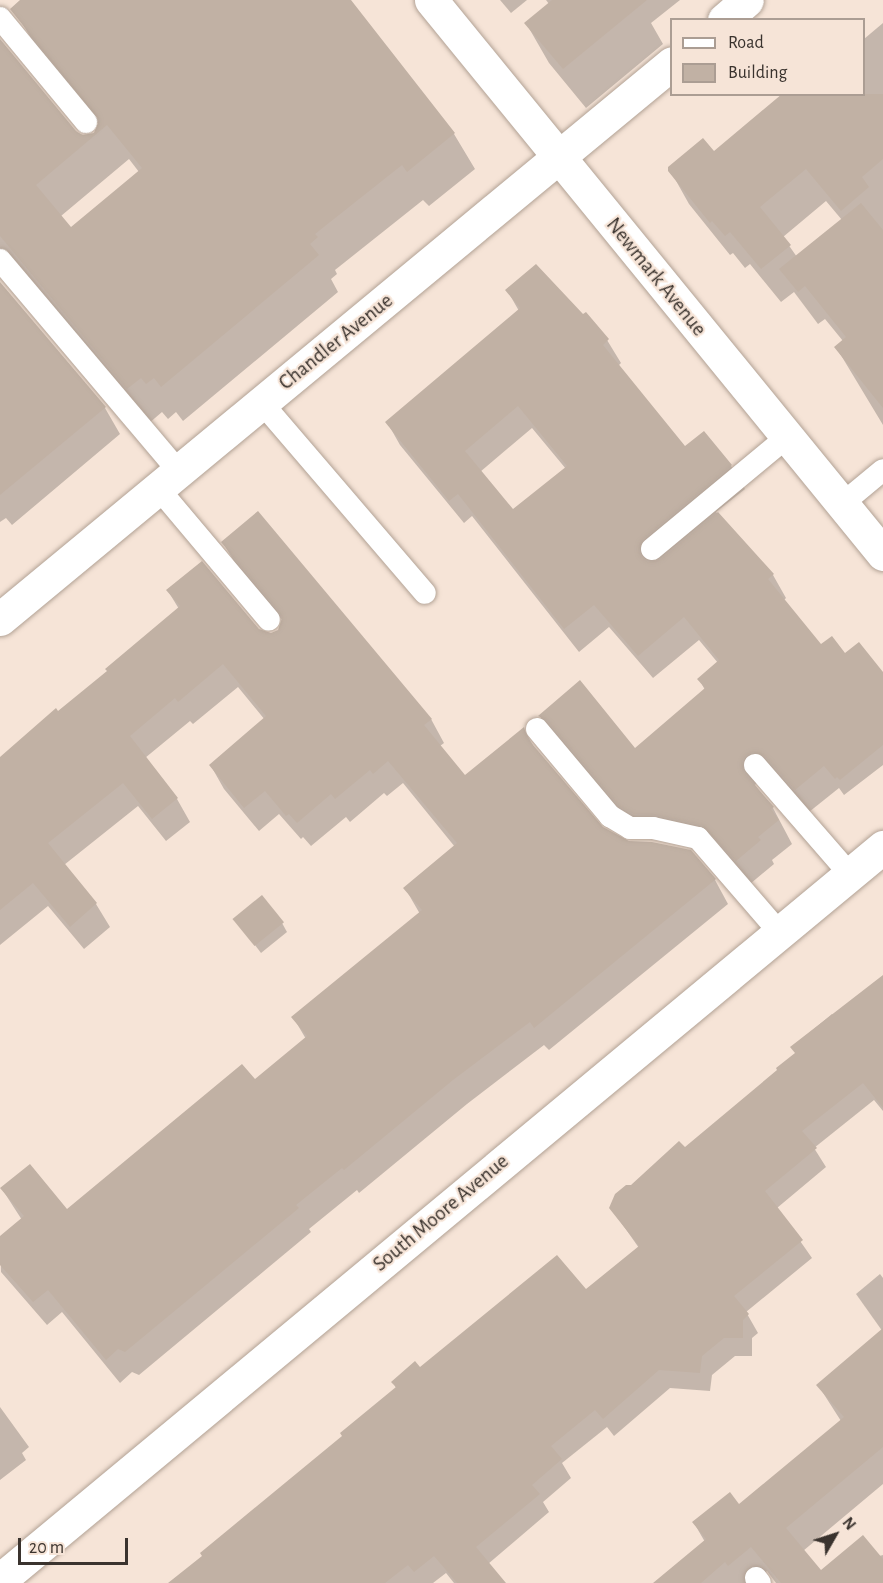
<!DOCTYPE html>
<style>
body{margin:0}
#map{position:relative;width:883px;height:1583px;overflow:hidden;background:#f6e4d7;font-family:"Alegreya Sans",sans-serif}
div>[style]{position:absolute}
[style*='--x']{left:calc(var(--x)*1px);top:calc(var(--y)*1px);width:calc(var(--w)*1px);rotate:calc(var(--a)*1deg)}
.shadow>*{inset:0;background:#0003}
.building>*{inset:0;background:#c1b1a4;transform-origin:0 0}
.roads{filter:drop-shadow(0 0 2px #b2a295) drop-shadow(0 0 2px #b2a295)}
.service>*{height:22px;margin:-11px;padding:0 11px;transform-origin:11px;border-radius:11px;background:#fff}
.minor>*{height:33px;margin:-16.5px;padding:0 16.5px;transform-origin:16.5px;border-radius:16.5px;background:#fff}
.tertiary>*{height:33px;margin:-16.5px;padding:0 16.5px;transform-origin:16.5px;border-radius:16.5px;background:#fff}
span{translate:-50% -50%;white-space:nowrap;text-align:center;line-height:1.15;-webkit-text-stroke:4.5px #f6e4d7;paint-order:stroke}
.street-label{font-size:21px;color:#3a332e}
.legend{position:absolute;left:670px;top:18px;width:195px;height:78px;box-sizing:border-box;background:#f6e4d7;border:2px solid #ab9d93;margin:0;padding:8px 10px;list-style:none;font-size:18px;color:#3a332e}
.legend li{display:flex;align-items:center;gap:12px;height:30px}
.legend b{width:30px;border:2px solid #ab9d93}
.north{position:absolute;left:805px;top:1505px;width:60px;height:60px;-webkit-text-stroke:4px #f6e4d7;paint-order:stroke;rotate:51deg;font-size:16px;font-weight:700;line-height:24px;text-align:center;color:#3a332e}
.north::after{content:'';display:block;margin:auto;width:21px;height:27px;background:#3a332e;clip-path:polygon(50% 0,100% 100%,50% 72%,0 100%)}
.scale{position:absolute;left:18px;top:1538px;width:110px;height:27px;box-sizing:border-box;border:3px solid #3a332e;border-top:0;padding-left:8px;font-size:18px;line-height:21px;white-space:nowrap;color:#3a332e;-webkit-text-stroke:4px #f6e4d7;paint-order:stroke}
</style>
<div id="map">
<div class="shadow">
<div style="clip-path:polygon(evenodd,22px 0,349px 0,454px 134px,475px 169px,429px 206px,423px 200px,335px 270px,337px 274px,331px 279px,338px 292px,183px 421px,176px 412px,168px 419px,162px 412px,148px 424px,0 260px,0 42px,75px 132px,89px 137px,101px 127px,34px 43px,13px 8px,22px 0,129px 159px,139px 172px,71px 229px,61px 216px,129px 159px)"></div>
<div style="clip-path:polygon(500px 0,527px 0,511px 13px)"></div>
<div style="clip-path:polygon(546px 0,680px 0,651px 23px,663px 44px,586px 108px,549px 63px,526px 23px,549px 4px)"></div>
<div style="clip-path:polygon(evenodd,883px 23px,883px 425px,836px 347px,843px 341px,825px 319px,818px 324px,794px 292px,781px 302px,750px 264px,745px 268px,733px 253px,730px 255px,689px 204px,670px 170px,864px 94px,864px 39px,883px 23px,826px 201px,842px 220px,797px 257px,783px 237px,826px 201px)"></div>
<div style="clip-path:polygon(0 284px,105px 408px,120px 434px,12px 525px,6px 518px,0 522px)"></div>
<div style="clip-path:polygon(evenodd,507px 290px,607px 340px,621px 363px,618px 366px,685px 449px,731px 466px,745px 489px,716px 512px,773px 575px,786px 598px,784px 600px,821px 647px,845px 655px,883px 674px,883px 765px,844px 795px,839px 788px,809px 812px,760px 778px,755px 785px,773px 808px,792px 844px,772px 860px,774px 864px,750px 884px,716px 848px,634px 829px,553px 739px,540px 716px,635px 750px,705px 690px,699px 679px,718px 663px,699px 640px,653px 678px,609px 627px,579px 652px,472px 516px,464px 523px,400px 445px,387px 422px,519px 311px,507px 290px,532px 428px,566px 469px,513px 511px,480px 472px,532px 428px)"></div>
<div style="clip-path:polygon(223px 543px,431px 719px,444px 743px,440px 746px,465px 777px,524px 729px,536px 751px,602px 829px,629px 843px,690px 852px,715px 880px,728px 904px,549px 1050px,544px 1045px,467px 1104px,359px 1193px,357px 1190px,309px 1229px,311px 1232px,139px 1375px,132px 1372px,120px 1383px,62px 1312px,47px 1325px,1px 1272px,0 1238px,22px 1220px,2px 1189px,67px 1211px,255px 1082px,306px 1039px,293px 1017px,420px 914px,405px 888px,455px 847px,403px 783px,387px 796px,384px 793px,350px 822px,346px 817px,311px 846px,303px 837px,301px 839px,279px 814px,259px 831px,224px 789px,211px 766px,265px 720px,238px 687px,193px 724px,190px 721px,145px 758px,177px 799px,190px 822px,166px 841px,138px 806px,64px 865px,96px 904px,110px 927px,84px 949px,48px 906px,0 945px,0 758px,108px 672px,179px 609px,168px 591px,258px 630px,271px 635px,279px 631px,283px 621px,237px 566px)"></div>
<div style="clip-path:polygon(235px 919px,282px 923px,287px 932px,261px 953px)"></div>
<div style="clip-path:polygon(883px 977px,883px 1111px,874px 1100px,814px 1148px,826px 1167px,777px 1208px,812px 1258px,746px 1312px,758px 1333px,752px 1338px,752px 1356px,735px 1356px,712px 1375px,710px 1391px,670px 1388px,614px 1436px,607px 1427px,562px 1463px,571px 1478px,543px 1502px,549px 1512px,488px 1564px,503px 1583px,454px 1583px,446px 1573px,433px 1583px,171px 1583px,344px 1436px,396px 1388px,393px 1382px,586px 1291px,639px 1248px,611px 1208px,631px 1187px,685px 1149px,779px 1071px,796px 1054px,792px 1047px,832px 1014px,835px 1017px)"></div>
<div style="clip-path:polygon(880px 1274px,883px 1278px,883px 1332px,856px 1294px)"></div>
<div style="clip-path:polygon(883px 1371px,883px 1484px,803px 1551px,821px 1572px,883px 1555px,883px 1583px,776px 1583px,767px 1571px,752px 1583px,670px 1583px,705px 1542px,694px 1523px,739px 1506px,841px 1421px,818px 1385px)"></div>
<div style="clip-path:polygon(0 1407px,29px 1447px,22px 1453px,26px 1460px,0 1480px)"></div>
</div>
<div class="building">
<div style="clip-path:polygon(evenodd,20px 0,351px 0,455px 133px,407px 172px,402px 165px,315px 234px,318px 237px,310px 244px,319px 255px,161px 387px,154px 378px,146px 384px,141px 378px,127px 389px,0 236px,0 39px,76px 131px,82px 135px,94px 133px,99px 120px,10px 9px,20px 0,107px 125px,142px 168px,71px 227px,36px 185px,107px 125px)"></div>
<div style="clip-path:polygon(552px 0,647px 0,563px 69px,524px 23px)"></div>
<div style="clip-path:polygon(782px 94px,883px 94px,883px 159px,862px 177px,869px 187px,841px 211px,806px 169px,760px 207px,791px 245px,761px 269px,730px 232px,725px 236px,712px 221px,710px 223px,668px 171px,668px 167px,703px 138px,714px 151px)"></div>
<div style="clip-path:polygon(861px 203px,883px 230px,883px 408px,834px 347px,846px 337px,805px 286px,798px 292px,779px 269px)"></div>
<div style="clip-path:polygon(evenodd,536px 264px,583px 314px,586px 312px,609px 339px,603px 345px,685px 446px,704px 431px,732px 465px,643px 539px,639px 551px,642px 558px,648px 562px,660px 560px,718px 512px,774px 574px,768px 579px,821px 644px,832px 636px,845px 653px,859px 642px,883px 672px,883px 745px,840px 780px,837px 777px,835px 779px,824px 766px,795px 790px,765px 756px,753px 752px,746px 755px,742px 761px,744px 773px,774px 807px,771px 809px,779px 820px,758px 837px,761px 840px,736px 861px,702px 825px,656px 815px,634px 814px,619px 806px,547px 720px,538px 716px,580px 680px,635px 748px,705px 688px,697px 679px,719px 660px,684px 617px,638px 656px,594px 605px,564px 629px,458px 494px,449px 501px,385px 422px,520px 308px,505px 290px,536px 264px,518px 406px,567px 466px,513px 509px,465px 451px,518px 406px)"></div>
<div style="clip-path:polygon(0 282px,106px 407px,0 495px)"></div>
<div style="clip-path:polygon(258px 511px,432px 719px,424px 725px,465px 775px,524px 727px,527px 738px,603px 827px,629px 841px,652px 842px,691px 850px,716px 879px,534px 1028px,530px 1022px,453px 1080px,344px 1170px,342px 1168px,296px 1205px,299px 1208px,125px 1352px,118px 1349px,106px 1360px,48px 1290px,33px 1302px,0 1265px,0 1236px,24px 1216px,0 1188px,30px 1164px,67px 1209px,242px 1064px,255px 1079px,307px 1036px,291px 1017px,422px 910px,403px 888px,457px 843px,388px 761px,373px 774px,370px 770px,335px 799px,331px 794px,297px 823px,289px 814px,286px 816px,265px 791px,244px 808px,209px 765px,266px 716px,223px 664px,178px 702px,175px 698px,130px 736px,178px 798px,152px 819px,123px 783px,48px 843px,97px 903px,70px 927px,33px 883px,0 910px,0 757px,56px 708px,58px 711px,107px 671px,105px 669px,180px 606px,166px 590px,202px 561px,259px 629px,271px 633px,278px 630px,282px 618px,279px 611px,221px 542px)"></div>
<div style="left:262px;top:895px;width:35px;height:38px;rotate:51deg"></div>
<div style="clip-path:polygon(883px 975px,883px 1108px,863px 1083px,802px 1131px,817px 1148px,765px 1191px,803px 1240px,734px 1296px,749px 1314px,743px 1320px,743px 1338px,724px 1338px,702px 1356px,700px 1373px,659px 1370px,603px 1419px,595px 1410px,551px 1446px,562px 1459px,532px 1485px,540px 1494px,476px 1547px,506px 1583px,457px 1583px,434px 1556px,414px 1572px,408px 1565px,385px 1583px,168px 1583px,202px 1556px,200px 1553px,342px 1436px,340px 1433px,396px 1387px,391px 1382px,415px 1361px,420px 1367px,557px 1255px,586px 1289px,639px 1246px,609px 1208px,615px 1194px,626px 1185px,631px 1185px,679px 1141px,685px 1147px,777px 1070px,776px 1068px,795px 1053px,790px 1047px)"></div>
<div style="clip-path:polygon(883px 1328px,883px 1447px,786px 1528px,821px 1570px,863px 1535px,883px 1559px,883px 1583px,781px 1583px,751px 1547px,728px 1566px,725px 1562px,701px 1583px,653px 1583px,706px 1539px,692px 1522px,730px 1492px,739px 1504px,844px 1417px,816px 1385px)"></div>
</div>
<div class="roads">
<div class="service">
<div style="--x:0;--y:18;--w:135;--a:50.4"></div>
<div style="--x:0;--y:260;--w:276;--a:49.8"></div>
<div style="--x:262;--y:403;--w:250;--a:49.4"></div>
<div style="--x:158;--y:488;--w:172;--a:49.9"></div>
<div style="--x:842;--y:504;--w:53;--a:-39.7"></div>
<div style="--x:652;--y:549;--w:175;--a:-39.7"></div>
<div style="--x:537;--y:729;--w:114;--a:50"></div>
<div style="--x:610;--y:816;--w:23;--a:31"></div>
<div style="--x:630;--y:828;--w:23;--a:0"></div>
<div style="--x:653;--y:828;--w:46;--a:12.5"></div>
<div style="--x:698;--y:838;--w:124;--a:49.2"></div>
<div style="--x:755;--y:765;--w:143;--a:49"></div>
<div style="--x:756;--y:1578;--w:6;--a:51"></div>
</div>
<div class="minor">
<div style="--x:724;--y:20;--w:30;--a:-41"></div>
<div style="--x:0;--y:619;--w:872;--a:-39.6"></div>
<div style="--x:0;--y:1580;--w:1148;--a:-39.7"></div>
</div>
<div class="tertiary">
<div style="--x:431;--y:0;--w:715;--a:50.79"></div>
</div>
</div>
<div class="street-label">
<span style="left:656px;top:277px;rotate:51deg">Newmark Avenue</span>
<span style="left:336px;top:342px;rotate:-39deg">Chandler Avenue</span>
<span style="left:441px;top:1213px;rotate:-40deg">South Moore Avenue</span>
</div>
<ul class="legend">
<li><b style="height:8px;background:#fff"></b>Road</li>
<li><b style="height:16px;background:#c1b1a4"></b>Building</li>
</ul>
<div class="north">N</div>
<div class="scale">20 m</div>
</div>
